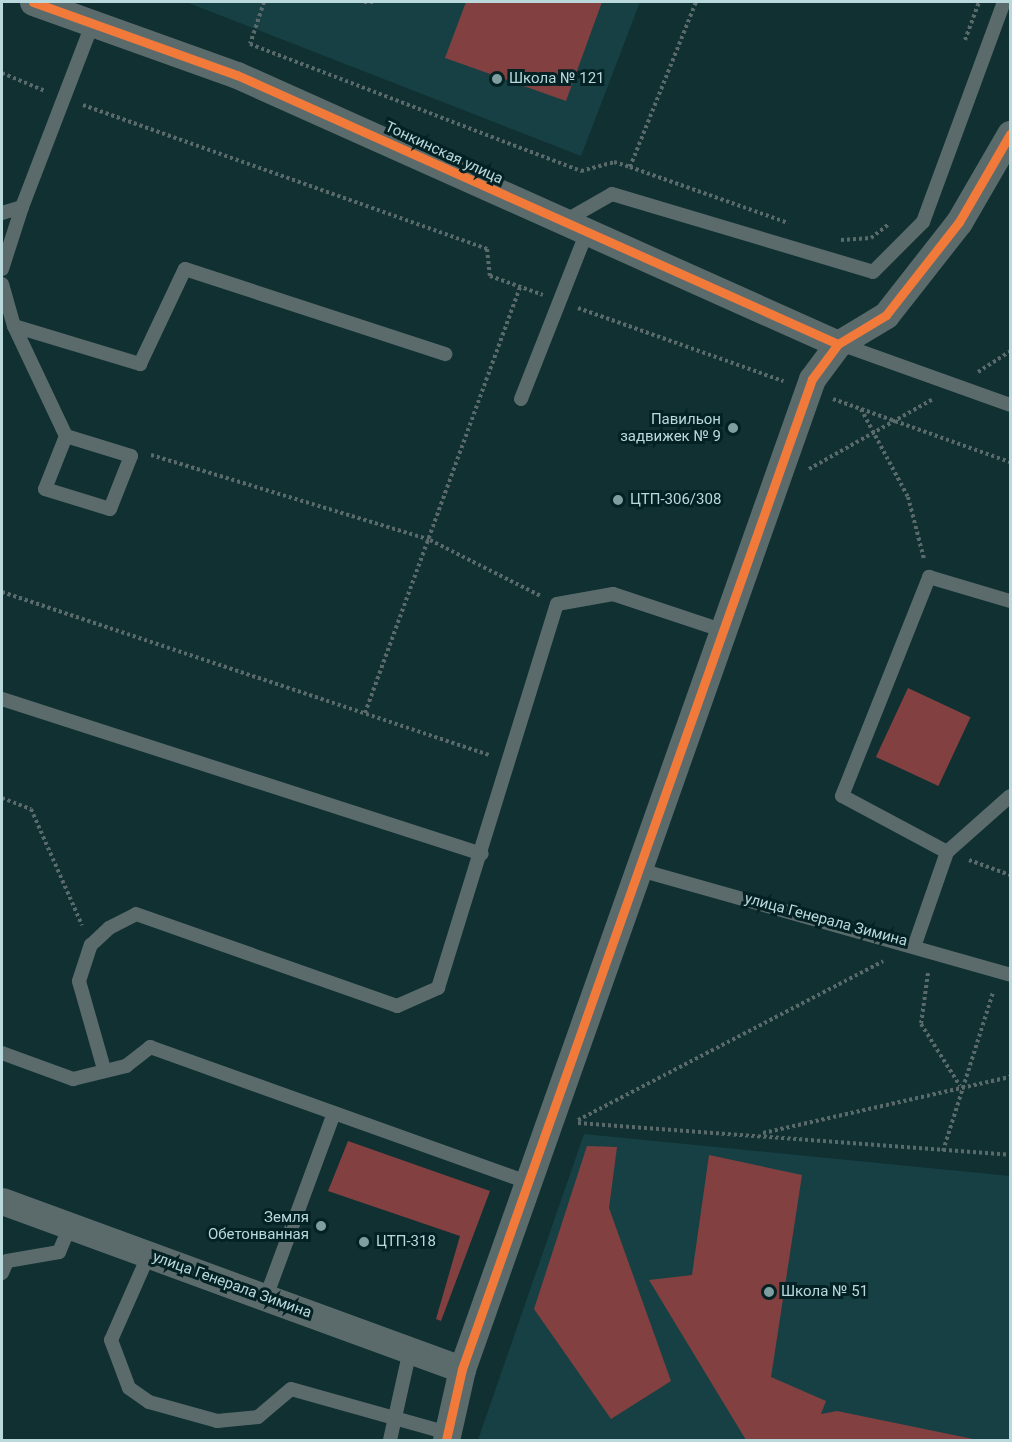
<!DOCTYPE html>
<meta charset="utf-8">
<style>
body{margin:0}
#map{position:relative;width:1012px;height:1442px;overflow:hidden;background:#103032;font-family:Roboto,sans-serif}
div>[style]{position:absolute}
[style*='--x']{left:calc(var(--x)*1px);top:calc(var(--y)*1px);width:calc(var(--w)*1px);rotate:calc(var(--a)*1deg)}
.built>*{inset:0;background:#174044}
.green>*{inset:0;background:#834040;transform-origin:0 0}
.path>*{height:4px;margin-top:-2px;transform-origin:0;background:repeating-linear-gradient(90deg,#5a6a6b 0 3px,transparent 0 6px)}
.lane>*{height:14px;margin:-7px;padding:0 7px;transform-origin:7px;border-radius:7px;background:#5b6b6c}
.street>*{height:27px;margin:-13.5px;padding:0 13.5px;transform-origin:13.5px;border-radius:13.5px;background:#5b6b6c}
.cycleway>*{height:9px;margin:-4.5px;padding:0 4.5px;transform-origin:4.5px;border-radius:4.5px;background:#f17a3a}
.dots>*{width:16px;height:16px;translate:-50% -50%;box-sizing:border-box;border:3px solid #042124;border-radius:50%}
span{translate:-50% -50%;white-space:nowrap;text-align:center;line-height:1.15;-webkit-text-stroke:6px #042124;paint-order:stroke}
.poi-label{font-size:15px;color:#b9d9dc}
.left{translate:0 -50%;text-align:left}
.right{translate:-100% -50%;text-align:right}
.street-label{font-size:15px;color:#b9d9dc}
.frame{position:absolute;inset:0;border:3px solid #b9d9dc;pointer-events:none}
</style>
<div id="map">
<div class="built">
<div style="clip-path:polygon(186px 2px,640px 2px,581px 156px)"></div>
<div style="clip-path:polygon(584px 1134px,1010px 1176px,1010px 1440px,478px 1440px)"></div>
</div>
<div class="green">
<div style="clip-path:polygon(466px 2px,602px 2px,566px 101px,445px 58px)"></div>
<div style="left:908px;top:688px;width:69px;height:76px;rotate:25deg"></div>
<div style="clip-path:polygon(348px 1141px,490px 1191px,441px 1321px,436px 1319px,460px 1236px,328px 1191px)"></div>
<div style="clip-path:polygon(587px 1146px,617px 1147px,609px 1208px,671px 1381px,611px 1419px,534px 1309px)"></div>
<div style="clip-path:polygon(709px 1155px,802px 1175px,771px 1377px,826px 1401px,821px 1414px,837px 1411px,978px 1440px,746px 1440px,649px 1280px,692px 1275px)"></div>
</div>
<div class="path">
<div style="--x:264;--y:2;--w:44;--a:108.4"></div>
<div style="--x:250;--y:44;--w:355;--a:21"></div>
<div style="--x:581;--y:171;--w:34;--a:-15"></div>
<div style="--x:614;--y:162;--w:17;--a:17"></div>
<div style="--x:630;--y:167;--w:178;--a:-68.2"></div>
<div style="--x:364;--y:2;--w:9;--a:0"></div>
<div style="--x:965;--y:40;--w:40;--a:-69.8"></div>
<div style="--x:2;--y:73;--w:47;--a:22.7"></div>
<div style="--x:83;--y:105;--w:429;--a:19.6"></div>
<div style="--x:487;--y:249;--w:27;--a:84"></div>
<div style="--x:490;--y:276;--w:56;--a:19.7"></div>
<div style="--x:630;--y:167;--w:168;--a:19.5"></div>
<div style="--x:841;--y:240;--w:30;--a:-4"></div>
<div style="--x:871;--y:238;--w:23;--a:-38"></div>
<div style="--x:578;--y:308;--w:218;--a:19.6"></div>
<div style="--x:978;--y:372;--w:38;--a:-33"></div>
<div style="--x:833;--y:399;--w:188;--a:19.6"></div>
<div style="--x:861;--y:409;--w:100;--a:61.9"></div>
<div style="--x:908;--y:497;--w:64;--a:75.5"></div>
<div style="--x:151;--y:455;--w:292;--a:16.9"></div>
<div style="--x:430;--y:540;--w:124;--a:26.8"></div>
<div style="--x:809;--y:469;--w:142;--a:-29.4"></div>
<div style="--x:2;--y:592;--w:514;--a:18.51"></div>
<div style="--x:365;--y:713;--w:453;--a:-70"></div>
<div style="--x:2;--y:798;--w:31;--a:21"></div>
<div style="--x:31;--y:809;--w:127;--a:66.3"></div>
<div style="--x:969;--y:860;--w:44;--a:20.1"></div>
<div style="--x:928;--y:973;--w:51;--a:97.8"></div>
<div style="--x:921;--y:1024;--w:73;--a:57.8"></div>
<div style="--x:578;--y:1120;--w:344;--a:-27.5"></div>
<div style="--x:578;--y:1123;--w:433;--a:4.2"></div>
<div style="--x:763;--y:1133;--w:253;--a:-12.8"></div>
<div style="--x:943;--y:1151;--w:167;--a:-72.5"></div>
</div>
<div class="lane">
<div style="--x:2;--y:213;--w:21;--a:-17"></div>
<div style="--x:22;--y:207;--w:198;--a:-69"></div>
<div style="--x:563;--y:222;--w:56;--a:-29.7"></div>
<div style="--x:612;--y:194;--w:272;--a:16.6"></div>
<div style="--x:873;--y:272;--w:71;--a:-45"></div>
<div style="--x:923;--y:222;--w:234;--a:-69.8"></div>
<div style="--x:2;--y:269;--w:65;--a:-72.1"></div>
<div style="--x:2;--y:284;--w:44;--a:74.1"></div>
<div style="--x:14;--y:326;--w:132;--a:16.8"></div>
<div style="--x:140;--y:364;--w:105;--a:-64.7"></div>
<div style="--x:185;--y:269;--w:274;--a:18.1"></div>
<div style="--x:14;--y:326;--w:122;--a:64.7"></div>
<div style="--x:66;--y:436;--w:57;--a:111.6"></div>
<div style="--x:45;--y:489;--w:68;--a:17.1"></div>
<div style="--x:110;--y:509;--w:57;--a:-68.4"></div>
<div style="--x:131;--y:456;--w:68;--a:-162.9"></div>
<div style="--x:840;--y:344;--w:181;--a:19.7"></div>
<div style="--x:521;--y:399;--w:183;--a:-68.5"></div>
<div style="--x:2;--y:699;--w:504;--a:17.9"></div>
<div style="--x:947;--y:852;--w:119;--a:-151.9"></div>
<div style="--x:842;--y:796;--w:236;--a:-68.3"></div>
<div style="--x:929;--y:577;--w:84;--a:16.5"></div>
<div style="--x:640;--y:870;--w:385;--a:15.8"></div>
<div style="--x:915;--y:944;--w:97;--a:-70.8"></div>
<div style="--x:947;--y:852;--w:84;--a:-41.6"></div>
<div style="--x:2;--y:1053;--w:76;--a:20.1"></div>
<div style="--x:73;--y:1079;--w:55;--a:-13.8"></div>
<div style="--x:126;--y:1066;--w:31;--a:-38"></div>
<div style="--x:150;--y:1047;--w:403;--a:19.7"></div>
<div style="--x:104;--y:1069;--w:91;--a:-105.9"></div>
<div style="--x:79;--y:981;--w:38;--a:-72"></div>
<div style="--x:91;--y:945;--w:25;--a:-43"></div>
<div style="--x:109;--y:928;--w:30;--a:-27"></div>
<div style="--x:136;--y:914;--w:277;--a:19.4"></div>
<div style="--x:397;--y:1006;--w:45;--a:-23.7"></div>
<div style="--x:438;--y:988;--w:402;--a:-72.8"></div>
<div style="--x:557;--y:604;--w:57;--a:-10.1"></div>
<div style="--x:613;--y:594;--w:120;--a:18.4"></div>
<div style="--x:149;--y:1254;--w:94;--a:113.8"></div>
<div style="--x:111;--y:1340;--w:51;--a:69.4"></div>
<div style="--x:129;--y:1388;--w:24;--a:35"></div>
<div style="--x:149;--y:1402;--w:71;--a:15.6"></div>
<div style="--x:217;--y:1421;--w:41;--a:-5.6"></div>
<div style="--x:258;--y:1417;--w:43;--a:-40.3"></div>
<div style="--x:291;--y:1389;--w:163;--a:15.7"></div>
<div style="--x:2;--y:1273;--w:13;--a:-67"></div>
<div style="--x:7;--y:1261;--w:53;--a:-9.8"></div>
<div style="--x:59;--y:1252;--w:28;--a:-67"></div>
<div style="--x:266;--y:1297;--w:193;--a:-69.7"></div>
<div style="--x:390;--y:1440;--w:92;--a:-77.5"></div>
</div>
<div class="street">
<div style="--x:33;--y:2;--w:217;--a:19.7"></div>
<div style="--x:237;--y:75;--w:658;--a:24.11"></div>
<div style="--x:2;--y:1201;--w:490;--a:20.1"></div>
<div style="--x:446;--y:1440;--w:73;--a:-77.3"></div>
<div style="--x:462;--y:1369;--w:1050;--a:-70.53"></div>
<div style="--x:812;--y:379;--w:44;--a:-53.4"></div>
<div style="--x:838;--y:344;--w:56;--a:-31.1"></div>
<div style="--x:886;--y:315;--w:118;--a:-51.9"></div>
<div style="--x:959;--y:222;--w:102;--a:-59.9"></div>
</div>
<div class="cycleway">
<div style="--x:33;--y:2;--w:217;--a:19.7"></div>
<div style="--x:237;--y:75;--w:658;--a:24.11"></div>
<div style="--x:446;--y:1440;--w:73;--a:-77.3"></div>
<div style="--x:462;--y:1369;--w:1050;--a:-70.53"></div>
<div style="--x:812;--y:379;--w:44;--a:-53.4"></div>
<div style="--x:838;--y:344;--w:56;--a:-31.1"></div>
<div style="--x:886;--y:315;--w:118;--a:-51.9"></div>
<div style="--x:959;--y:222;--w:102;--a:-59.9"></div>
</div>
<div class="dots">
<div style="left:497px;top:79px;background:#7e9ea0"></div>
<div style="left:733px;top:428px;background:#7e9ea0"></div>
<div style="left:618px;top:500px;background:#7e9ea0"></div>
<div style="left:321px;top:1226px;background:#7e9ea0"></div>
<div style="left:364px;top:1242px;background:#7e9ea0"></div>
<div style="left:769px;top:1292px;background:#7e9ea0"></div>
</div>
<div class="poi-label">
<span class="left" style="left:509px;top:79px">Школа № 121</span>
<span class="right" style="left:721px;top:428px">Павильон<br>задвижек № 9</span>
<span class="left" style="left:630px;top:500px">ЦТП-306/308</span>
<span class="right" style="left:309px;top:1226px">Земля<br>Обетонванная</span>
<span class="left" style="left:376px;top:1242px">ЦТП-318</span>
<span class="left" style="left:781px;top:1292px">Школа № 51</span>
</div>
<div class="street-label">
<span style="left:444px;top:153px;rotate:25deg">Тонкинская улица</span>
<span style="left:826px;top:920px;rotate:15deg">улица Генерала Зимина</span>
<span style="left:232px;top:1285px;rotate:20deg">улица Генерала Зимина</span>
</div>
<div class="frame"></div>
</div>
